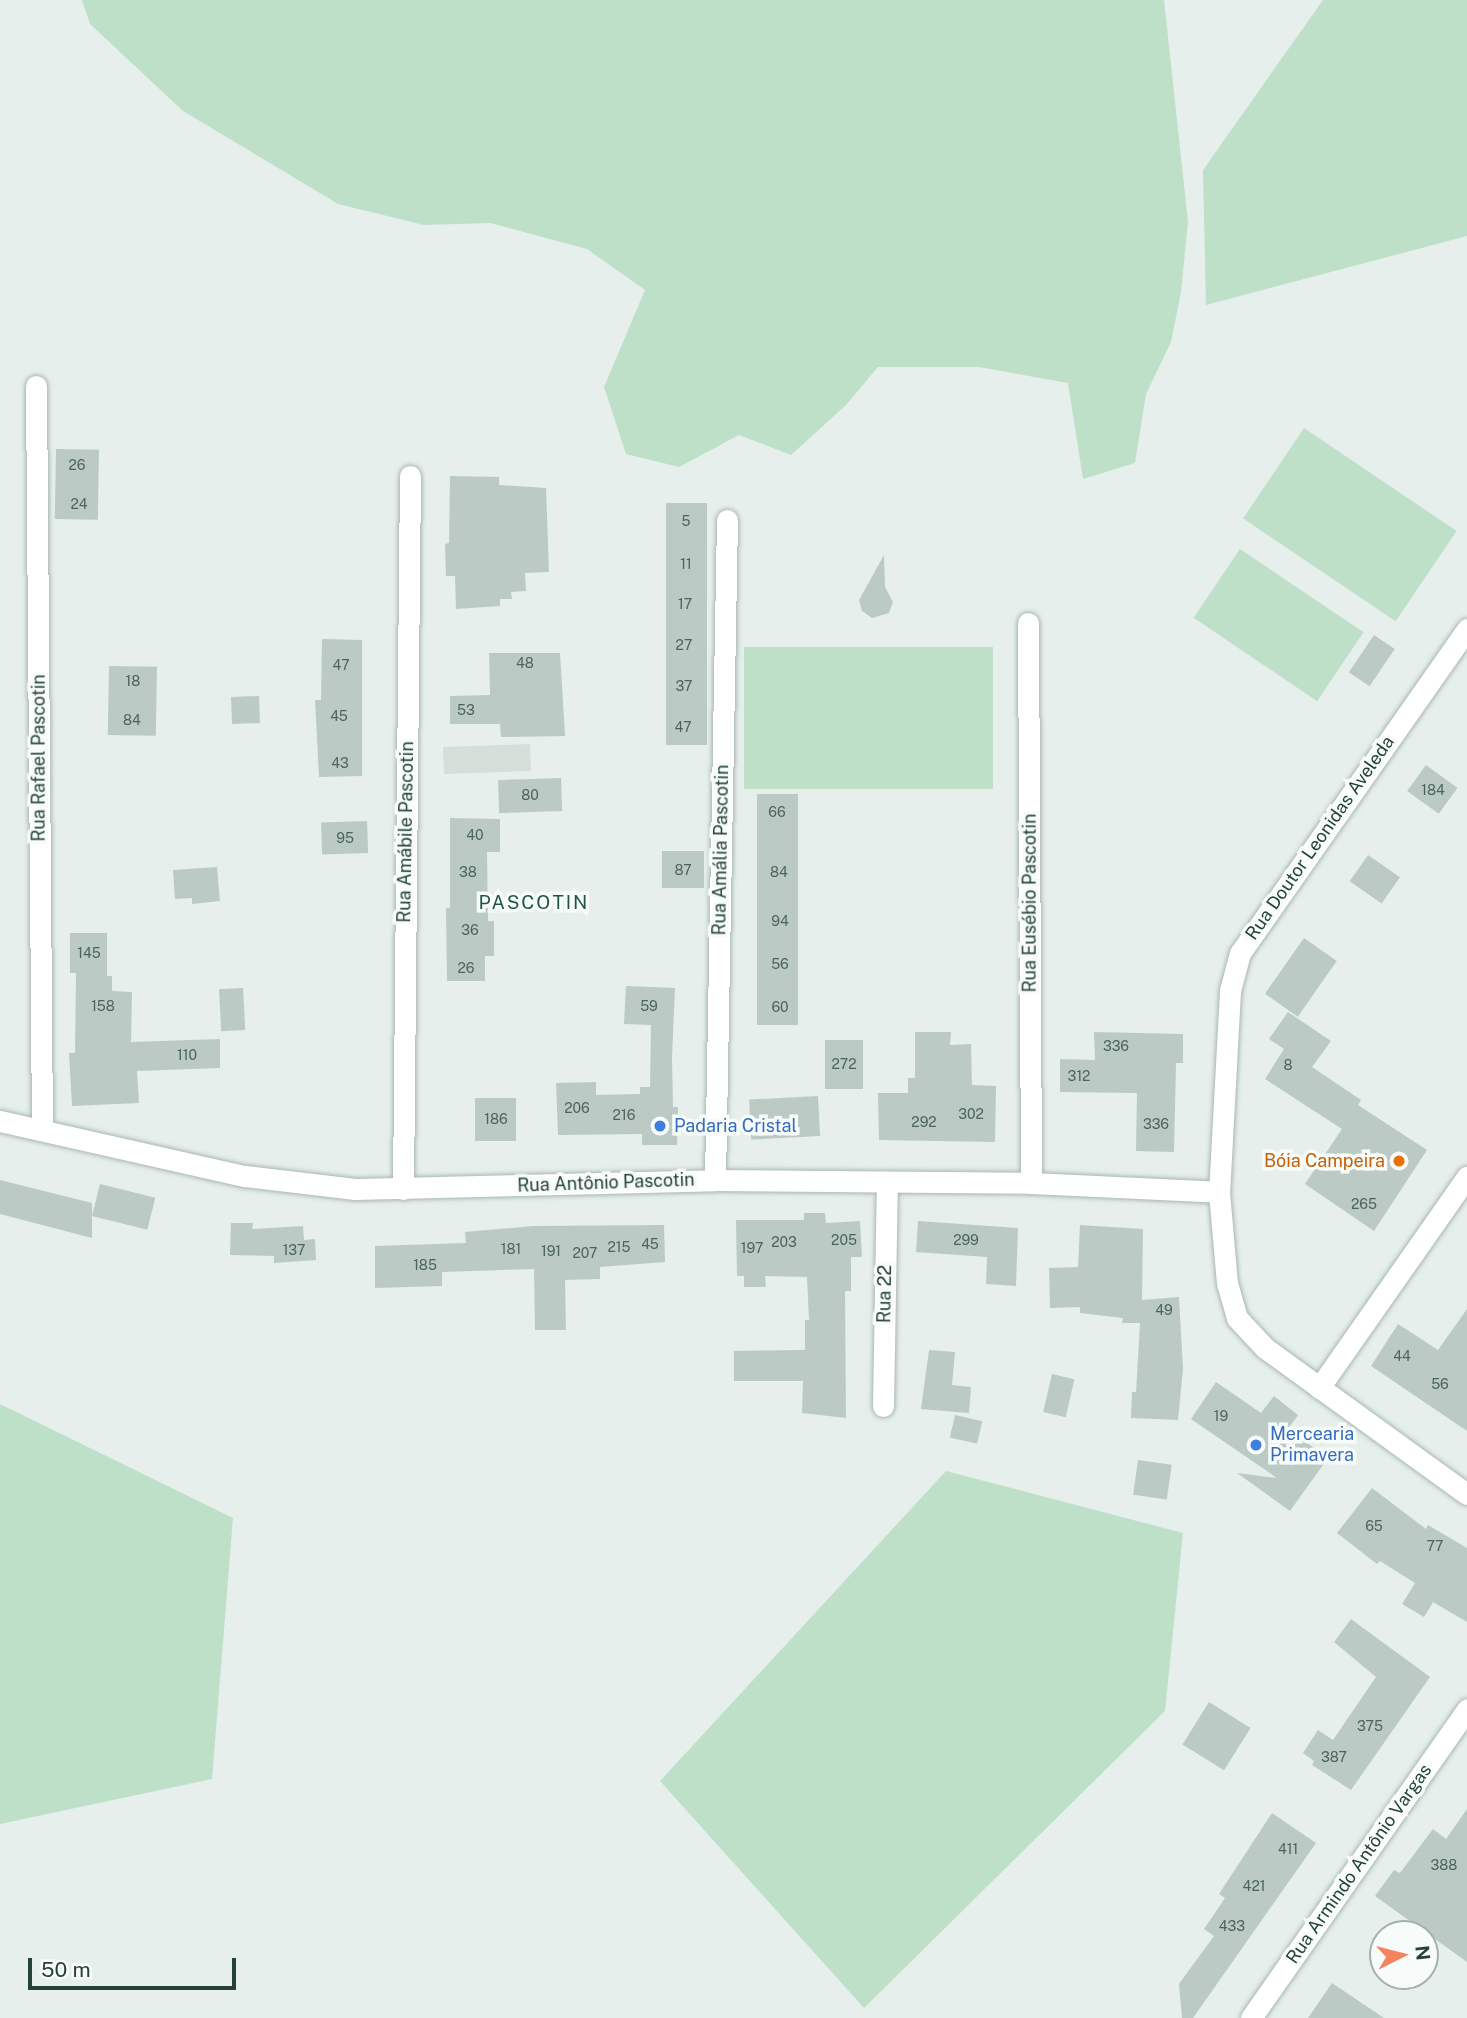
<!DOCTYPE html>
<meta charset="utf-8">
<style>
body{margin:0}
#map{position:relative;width:1467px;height:2018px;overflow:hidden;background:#e6efeb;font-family:"Public Sans",sans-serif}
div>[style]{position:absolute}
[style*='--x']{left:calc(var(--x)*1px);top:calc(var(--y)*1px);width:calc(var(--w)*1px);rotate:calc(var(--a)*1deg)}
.built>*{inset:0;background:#d4dfda;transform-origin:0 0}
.green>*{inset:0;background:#bfe0c8;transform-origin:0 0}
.building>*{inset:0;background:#bbcac4;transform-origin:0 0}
.roads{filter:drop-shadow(0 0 2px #a8b8b2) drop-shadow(0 0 2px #a8b8b2)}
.minor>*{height:21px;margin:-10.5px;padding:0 10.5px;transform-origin:10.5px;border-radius:10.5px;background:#fff}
.dots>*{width:19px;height:19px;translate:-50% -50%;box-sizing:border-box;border:4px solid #f7fbf9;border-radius:50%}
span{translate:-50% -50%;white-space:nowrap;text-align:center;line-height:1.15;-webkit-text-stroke:7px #f7fbf9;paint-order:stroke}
.number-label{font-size:14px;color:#4a645c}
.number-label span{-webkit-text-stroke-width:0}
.street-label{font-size:18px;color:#24423a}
.shop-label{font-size:18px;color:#366cbe}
.left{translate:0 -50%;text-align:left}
.food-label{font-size:18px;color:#c56008}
.right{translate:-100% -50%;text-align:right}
.neighbourhood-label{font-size:19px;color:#1f5548;letter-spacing:2px}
.north{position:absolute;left:1369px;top:1920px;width:70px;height:70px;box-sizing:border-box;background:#f7fbf9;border:2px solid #a3b1ad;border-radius:50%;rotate:84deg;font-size:19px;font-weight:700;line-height:28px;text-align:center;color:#24423a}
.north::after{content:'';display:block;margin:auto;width:24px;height:32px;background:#f4845f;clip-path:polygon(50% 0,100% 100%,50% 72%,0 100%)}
.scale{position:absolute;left:28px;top:1958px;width:208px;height:32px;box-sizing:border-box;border:4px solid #24423a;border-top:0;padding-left:9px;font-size:21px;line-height:24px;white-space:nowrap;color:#24423a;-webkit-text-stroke:5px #f7fbf9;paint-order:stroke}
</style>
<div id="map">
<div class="built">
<div style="left:530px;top:744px;width:27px;height:87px;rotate:88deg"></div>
</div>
<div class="green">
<div style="clip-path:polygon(82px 0,1164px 0,1188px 222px,1181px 292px,1171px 342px,1146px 394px,1135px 463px,1083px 479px,1068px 383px,979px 367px,878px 367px,846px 405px,791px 455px,739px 435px,679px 467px,626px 454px,604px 387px,645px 290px,587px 249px,490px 223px,424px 225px,338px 204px,183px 111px,90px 24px)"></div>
<div style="clip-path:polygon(1323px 0,1467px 0,1467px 236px,1206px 305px,1203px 170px)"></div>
<div style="left:1304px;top:428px;width:184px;height:109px;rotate:34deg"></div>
<div style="left:1240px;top:549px;width:149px;height:83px;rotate:34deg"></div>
<div style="left:744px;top:647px;width:249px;height:142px"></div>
<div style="clip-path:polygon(0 1404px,233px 1518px,212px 1779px,0 1824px)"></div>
<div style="clip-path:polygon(946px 1471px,1183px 1533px,1165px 1711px,864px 2008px,660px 1781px)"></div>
</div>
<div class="building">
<div style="left:56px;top:449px;width:43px;height:70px;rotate:1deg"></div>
<div style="clip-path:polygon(450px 476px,499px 477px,499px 485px,546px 488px,549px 572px,525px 573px,526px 591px,511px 592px,512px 599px,500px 599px,500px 606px,456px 609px,455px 576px,446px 576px,445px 544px,449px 543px)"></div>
<div style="left:666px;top:503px;width:41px;height:242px"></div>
<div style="clip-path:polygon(884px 555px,885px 587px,893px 602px,889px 613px,872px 618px,862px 611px,859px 600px)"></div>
<div style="left:1374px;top:635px;width:25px;height:45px;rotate:34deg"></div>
<div style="clip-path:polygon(322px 639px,362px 640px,362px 776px,319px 777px,315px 700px,321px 700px)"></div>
<div style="clip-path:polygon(489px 653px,560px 653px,565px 736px,501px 737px,500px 724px,450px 724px,450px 696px,490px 695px)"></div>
<div style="left:109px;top:666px;width:48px;height:69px;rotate:1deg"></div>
<div style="left:259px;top:696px;width:27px;height:28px;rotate:88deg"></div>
<div style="left:1426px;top:765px;width:39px;height:32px;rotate:36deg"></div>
<div style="left:561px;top:778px;width:33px;height:63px;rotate:88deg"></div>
<div style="left:757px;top:794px;width:41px;height:231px"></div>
<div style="clip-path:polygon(450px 818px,500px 819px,500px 852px,487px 852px,488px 921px,494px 921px,494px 956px,485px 956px,485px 981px,447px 981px,446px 908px,450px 908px)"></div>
<div style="left:367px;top:821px;width:32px;height:46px;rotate:88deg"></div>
<div style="left:662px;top:851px;width:42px;height:37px"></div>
<div style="left:1368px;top:855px;width:39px;height:32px;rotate:35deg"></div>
<div style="clip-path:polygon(217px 867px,220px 901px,192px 904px,192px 898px,175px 899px,173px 870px)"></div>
<div style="clip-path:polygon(70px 933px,107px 933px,107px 976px,112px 976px,112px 991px,132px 992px,131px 1042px,220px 1039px,220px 1068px,137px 1071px,139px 1103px,72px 1106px,69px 1053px,75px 1053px,76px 973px,70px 973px)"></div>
<div style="left:1304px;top:938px;width:40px;height:68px;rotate:35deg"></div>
<div style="clip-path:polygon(626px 986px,675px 988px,672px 1058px,673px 1107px,678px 1107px,677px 1145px,642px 1145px,642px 1134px,558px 1135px,556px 1083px,596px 1082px,596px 1095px,640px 1094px,640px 1087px,650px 1087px,651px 1025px,624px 1024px)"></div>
<div style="left:243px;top:988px;width:42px;height:24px;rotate:87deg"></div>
<div style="clip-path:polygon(1288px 1012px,1331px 1041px,1312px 1067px,1361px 1100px,1358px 1105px,1427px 1150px,1374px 1231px,1305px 1184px,1342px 1129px,1265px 1079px,1284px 1049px,1269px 1039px)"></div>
<div style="clip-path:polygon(915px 1032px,951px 1032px,950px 1045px,971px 1044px,972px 1085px,996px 1086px,995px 1142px,879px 1140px,878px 1093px,908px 1093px,908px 1078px,915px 1078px)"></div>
<div style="clip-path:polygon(1094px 1032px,1183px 1034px,1183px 1063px,1176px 1063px,1174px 1152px,1136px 1151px,1137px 1093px,1060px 1092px,1060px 1059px,1095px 1060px)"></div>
<div style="left:825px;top:1040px;width:38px;height:49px"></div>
<div style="left:818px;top:1096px;width:40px;height:69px;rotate:87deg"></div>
<div style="left:475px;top:1098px;width:41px;height:43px"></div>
<div style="clip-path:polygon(0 1180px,92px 1203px,92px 1238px,0 1214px)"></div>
<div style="left:100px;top:1184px;width:57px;height:33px;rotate:14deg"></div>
<div style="clip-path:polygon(804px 1213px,825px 1213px,826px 1223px,860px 1221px,862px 1257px,851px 1257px,851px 1291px,845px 1291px,846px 1418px,802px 1413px,803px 1381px,734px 1381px,734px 1351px,805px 1350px,805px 1320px,809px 1320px,807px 1277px,765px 1276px,766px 1287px,744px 1287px,744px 1276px,737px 1276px,736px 1220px,804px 1220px)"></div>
<div style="clip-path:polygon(918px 1221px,1018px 1228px,1016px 1286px,986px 1284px,987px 1257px,916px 1252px)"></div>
<div style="clip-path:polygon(231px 1223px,253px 1223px,252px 1229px,303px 1226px,304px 1240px,315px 1239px,316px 1260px,274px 1263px,274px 1256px,230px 1255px)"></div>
<div style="clip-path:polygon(664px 1225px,665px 1262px,600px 1267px,600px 1279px,565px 1280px,566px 1330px,535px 1330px,534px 1269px,442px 1272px,442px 1286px,375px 1288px,375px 1246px,466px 1243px,465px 1232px,533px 1226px)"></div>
<div style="clip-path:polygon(1080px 1225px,1143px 1229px,1142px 1300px,1179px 1297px,1183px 1369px,1178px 1420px,1131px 1418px,1132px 1392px,1136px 1392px,1140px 1323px,1122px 1323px,1123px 1318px,1080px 1313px,1080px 1307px,1050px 1308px,1049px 1268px,1078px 1267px)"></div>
<div style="clip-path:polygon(1467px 1309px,1467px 1431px,1371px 1366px,1398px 1324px,1438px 1350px)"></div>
<div style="clip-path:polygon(929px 1350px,955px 1352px,952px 1385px,971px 1387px,969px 1413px,921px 1409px)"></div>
<div style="left:1052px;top:1374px;width:23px;height:39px;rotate:13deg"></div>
<div style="clip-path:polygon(1216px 1382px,1261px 1413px,1274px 1396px,1298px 1415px,1288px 1429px,1328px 1458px,1290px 1511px,1237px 1473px,1277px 1478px,1191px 1419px)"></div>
<div style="left:955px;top:1415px;width:28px;height:23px;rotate:13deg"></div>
<div style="left:1138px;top:1460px;width:34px;height:35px;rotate:8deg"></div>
<div style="clip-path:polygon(1372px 1488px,1426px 1529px,1428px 1525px,1467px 1548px,1467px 1622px,1433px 1602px,1424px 1617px,1402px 1604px,1415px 1583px,1380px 1561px,1377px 1564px,1337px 1533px)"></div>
<div style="clip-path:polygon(1351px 1619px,1430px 1677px,1351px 1790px,1312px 1765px,1314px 1761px,1303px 1753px,1318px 1730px,1333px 1740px,1376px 1677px,1334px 1642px)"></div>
<div style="left:1209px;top:1702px;width:49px;height:50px;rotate:32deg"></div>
<div style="clip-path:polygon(1467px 1809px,1467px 1962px,1375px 1896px,1394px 1870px,1400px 1873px,1433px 1829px,1446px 1839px)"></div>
<div style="clip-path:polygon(1272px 1813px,1316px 1843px,1193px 2018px,1182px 2018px,1179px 1984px,1214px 1936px,1204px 1929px,1225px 1898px,1219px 1894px)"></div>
<div style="clip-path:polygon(1332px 1983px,1384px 2018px,1308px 2018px)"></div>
</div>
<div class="roads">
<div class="minor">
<div style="--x:36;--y:386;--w:744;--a:89.54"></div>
<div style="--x:1028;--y:623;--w:560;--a:89.69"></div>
<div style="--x:1467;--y:629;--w:396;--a:125"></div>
<div style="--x:1240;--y:953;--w:39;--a:105"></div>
<div style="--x:1230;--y:991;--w:201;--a:93.1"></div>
<div style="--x:1219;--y:1192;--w:91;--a:85"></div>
<div style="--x:1227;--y:1283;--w:36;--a:74"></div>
<div style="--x:1237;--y:1318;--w:41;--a:47"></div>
<div style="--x:1265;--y:1348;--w:249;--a:35.9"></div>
<div style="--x:0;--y:1121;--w:251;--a:12.7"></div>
<div style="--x:245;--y:1176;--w:111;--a:6.7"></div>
<div style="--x:355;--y:1189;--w:360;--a:-1.4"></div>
<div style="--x:715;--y:1180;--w:316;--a:0.5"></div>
<div style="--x:1031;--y:1183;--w:188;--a:2.7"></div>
<div style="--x:715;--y:1180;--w:660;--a:-88.96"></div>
<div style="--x:403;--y:1189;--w:713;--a:-89.44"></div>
<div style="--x:1319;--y:1388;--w:258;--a:-55"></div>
<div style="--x:883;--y:1406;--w:224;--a:-89"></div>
<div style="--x:1251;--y:2018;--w:377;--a:-55"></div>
</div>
</div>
<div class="dots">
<div style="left:660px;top:1126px;background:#3f7fe0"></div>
<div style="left:1399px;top:1161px;background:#e8710a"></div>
<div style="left:1256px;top:1445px;background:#3f7fe0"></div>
</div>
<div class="number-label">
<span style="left:77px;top:465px">26</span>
<span style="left:79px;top:504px">24</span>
<span style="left:686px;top:521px">5</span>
<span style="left:686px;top:564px">11</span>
<span style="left:685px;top:604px">17</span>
<span style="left:684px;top:645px">27</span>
<span style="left:525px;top:663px">48</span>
<span style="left:341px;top:665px">47</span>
<span style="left:133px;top:681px">18</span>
<span style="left:684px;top:686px">37</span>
<span style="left:466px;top:710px">53</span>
<span style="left:339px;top:716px">45</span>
<span style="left:132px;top:720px">84</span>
<span style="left:683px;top:727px">47</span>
<span style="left:340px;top:763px">43</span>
<span style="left:1433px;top:790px">184</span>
<span style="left:530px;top:795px">80</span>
<span style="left:777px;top:812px">66</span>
<span style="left:475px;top:835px">40</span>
<span style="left:345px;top:838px">95</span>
<span style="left:683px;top:870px">87</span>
<span style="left:468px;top:872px">38</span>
<span style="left:779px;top:872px">84</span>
<span style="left:780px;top:921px">94</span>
<span style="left:470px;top:930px">36</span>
<span style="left:89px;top:953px">145</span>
<span style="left:780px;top:964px">56</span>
<span style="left:466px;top:968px">26</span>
<span style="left:103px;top:1006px">158</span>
<span style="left:649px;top:1006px">59</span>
<span style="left:780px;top:1007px">60</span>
<span style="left:1116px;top:1046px">336</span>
<span style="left:187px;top:1055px">110</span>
<span style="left:844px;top:1064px">272</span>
<span style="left:1288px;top:1065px">8</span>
<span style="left:1079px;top:1076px">312</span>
<span style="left:577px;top:1108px">206</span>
<span style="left:971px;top:1114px">302</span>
<span style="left:624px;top:1115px">216</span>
<span style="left:496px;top:1119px">186</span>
<span style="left:924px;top:1122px">292</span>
<span style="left:1156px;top:1124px">336</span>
<span style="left:1364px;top:1204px">265</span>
<span style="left:844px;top:1240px">205</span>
<span style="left:966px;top:1240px">299</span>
<span style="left:784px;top:1242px">203</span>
<span style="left:650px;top:1244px">45</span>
<span style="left:619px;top:1247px">215</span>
<span style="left:752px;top:1248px">197</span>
<span style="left:511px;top:1249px">181</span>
<span style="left:294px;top:1250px">137</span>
<span style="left:551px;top:1251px">191</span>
<span style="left:585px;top:1253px">207</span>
<span style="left:425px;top:1265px">185</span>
<span style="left:1164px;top:1310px">49</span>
<span style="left:1402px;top:1356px">44</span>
<span style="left:1440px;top:1384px">56</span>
<span style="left:1221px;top:1416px">19</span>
<span style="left:1374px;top:1526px">65</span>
<span style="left:1435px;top:1546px">77</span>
<span style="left:1370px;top:1726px">375</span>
<span style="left:1334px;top:1757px">387</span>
<span style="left:1288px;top:1849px">411</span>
<span style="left:1444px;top:1865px">388</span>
<span style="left:1254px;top:1886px">421</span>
<span style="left:1232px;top:1926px">433</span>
</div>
<div class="street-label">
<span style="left:39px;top:758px;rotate:-90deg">Rua Rafael Pascotin</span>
<span style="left:406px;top:832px;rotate:-89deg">Rua Amábile Pascotin</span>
<span style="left:1320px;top:838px;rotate:-55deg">Rua Doutor Leonidas Aveleda</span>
<span style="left:721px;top:850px;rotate:-89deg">Rua Amália Pascotin</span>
<span style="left:1030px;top:903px;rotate:-90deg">Rua Eusébio Pascotin</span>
<span style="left:606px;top:1183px;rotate:-2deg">Rua Antônio Pascotin</span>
<span style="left:885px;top:1294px;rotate:-89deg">Rua 22</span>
<span style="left:1359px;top:1864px;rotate:-55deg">Rua Armindo Antônio Vargas</span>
</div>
<div class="shop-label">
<span class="left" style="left:674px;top:1126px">Padaria Cristal</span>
<span class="left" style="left:1270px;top:1445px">Mercearia<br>Primavera</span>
</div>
<div class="food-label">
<span class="right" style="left:1385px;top:1161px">Bóia Campeira</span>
</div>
<div class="neighbourhood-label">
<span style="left:534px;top:903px">PASCOTIN</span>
</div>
<div class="north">N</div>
<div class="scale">50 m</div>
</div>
